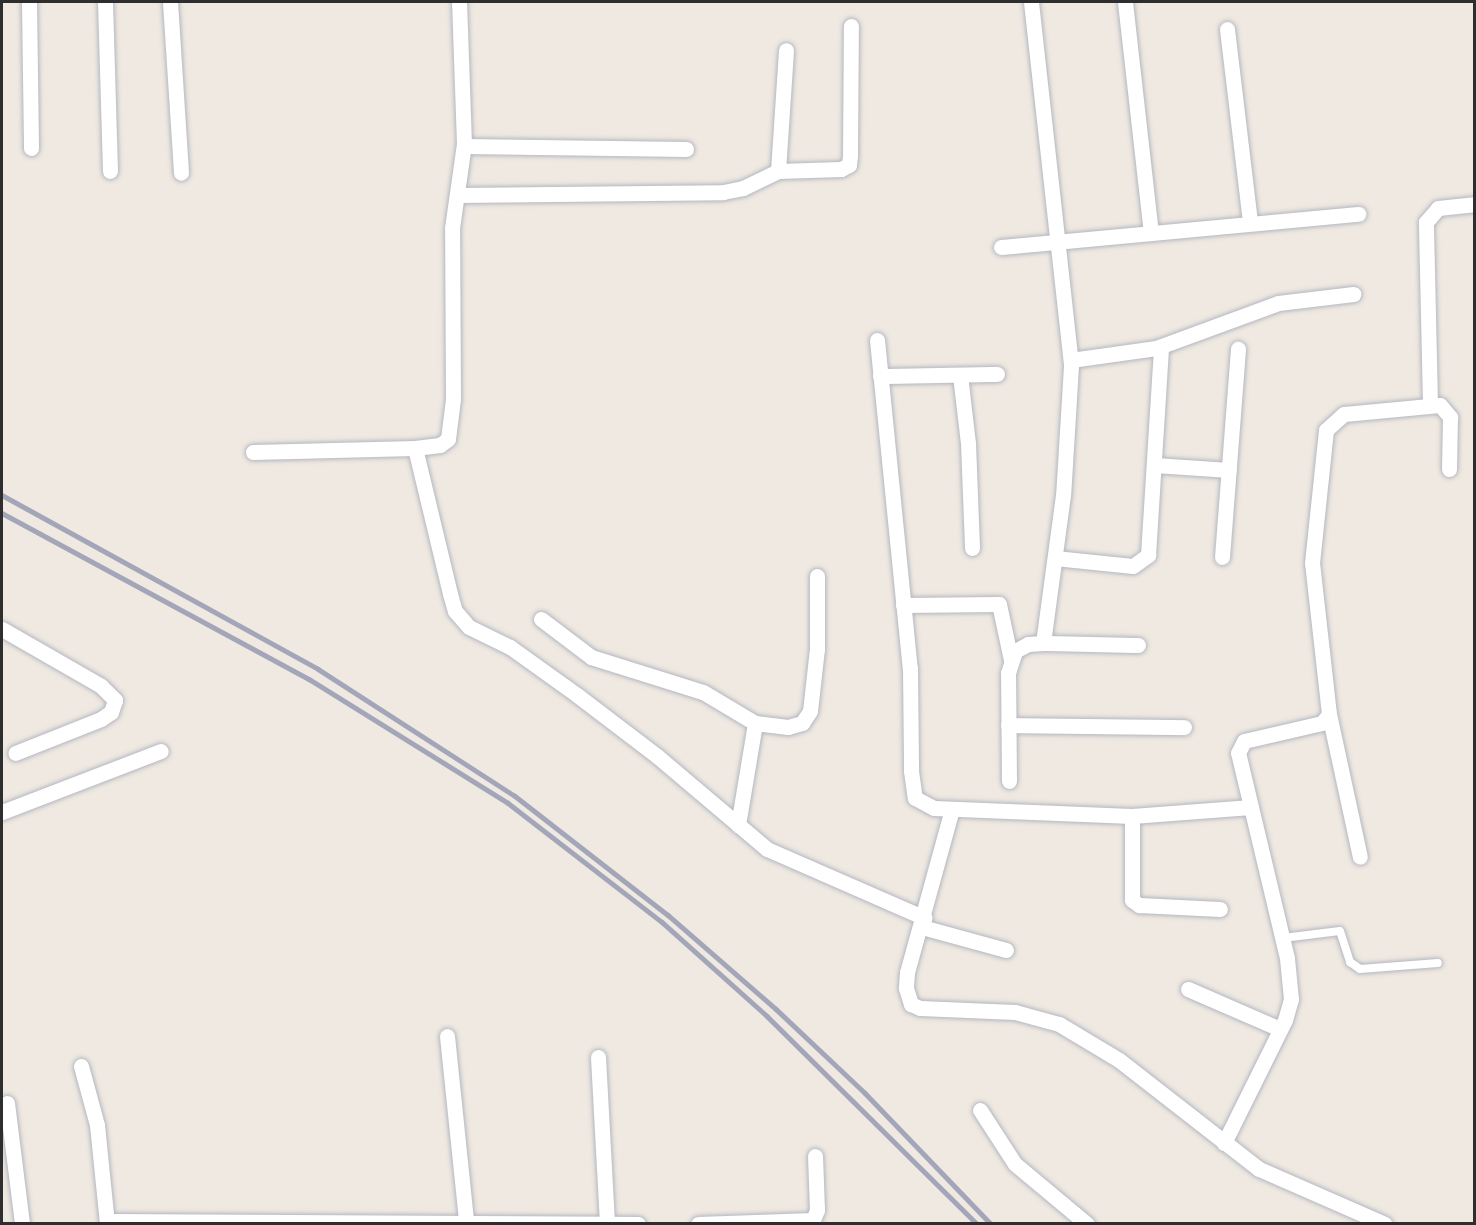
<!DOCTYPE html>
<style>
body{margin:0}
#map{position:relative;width:1476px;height:1225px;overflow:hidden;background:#efe9e1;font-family:Quicksand,sans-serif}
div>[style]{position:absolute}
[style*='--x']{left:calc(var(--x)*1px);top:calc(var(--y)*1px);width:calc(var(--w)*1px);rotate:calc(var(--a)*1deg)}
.roads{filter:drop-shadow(0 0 2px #b4b7c1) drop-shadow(0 0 2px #b4b7c1)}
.service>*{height:8px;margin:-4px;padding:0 4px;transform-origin:4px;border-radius:4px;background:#fff}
.minor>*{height:15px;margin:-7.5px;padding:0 7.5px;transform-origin:7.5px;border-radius:7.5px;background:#fff}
.rail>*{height:4.5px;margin:-2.25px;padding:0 2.25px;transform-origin:2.25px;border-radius:2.25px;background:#a3a6b8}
span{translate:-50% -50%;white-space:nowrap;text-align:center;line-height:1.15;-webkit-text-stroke:5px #fff;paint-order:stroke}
.frame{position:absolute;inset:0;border:3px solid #2e2e2e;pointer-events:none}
</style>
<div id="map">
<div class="roads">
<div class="service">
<div style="--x:1283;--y:938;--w:57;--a:-7"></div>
<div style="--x:1340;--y:931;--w:33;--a:72"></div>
<div style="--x:1350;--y:962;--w:12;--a:35"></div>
<div style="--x:1360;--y:969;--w:78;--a:-4.4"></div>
</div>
<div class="minor">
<div style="--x:29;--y:2;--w:146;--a:89.2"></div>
<div style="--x:105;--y:2;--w:169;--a:88.3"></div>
<div style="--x:170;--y:2;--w:171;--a:86.3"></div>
<div style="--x:1031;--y:2;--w:366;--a:83.7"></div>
<div style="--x:1071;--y:366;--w:129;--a:93.5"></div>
<div style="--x:1063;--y:495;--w:149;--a:97.7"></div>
<div style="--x:1125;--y:2;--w:231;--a:83.6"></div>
<div style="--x:1227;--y:29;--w:195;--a:83.2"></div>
<div style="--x:464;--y:146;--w:222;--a:0.8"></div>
<div style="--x:778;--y:171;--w:121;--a:-86.2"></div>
<div style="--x:457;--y:195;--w:266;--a:-0.6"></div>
<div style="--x:723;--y:192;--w:20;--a:-11"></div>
<div style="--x:743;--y:188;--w:39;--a:-26"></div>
<div style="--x:778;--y:171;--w:63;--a:-1.8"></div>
<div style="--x:841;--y:169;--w:9;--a:-27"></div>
<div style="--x:849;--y:165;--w:9;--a:-84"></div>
<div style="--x:850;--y:156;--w:130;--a:-89.6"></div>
<div style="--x:1001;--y:247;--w:359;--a:-5.3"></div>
<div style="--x:877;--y:340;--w:330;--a:84.3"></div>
<div style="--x:910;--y:668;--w:103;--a:89.4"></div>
<div style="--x:911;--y:771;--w:27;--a:82"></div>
<div style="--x:915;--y:798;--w:21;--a:28"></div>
<div style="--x:934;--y:808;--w:198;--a:2.3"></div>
<div style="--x:1132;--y:816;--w:119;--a:-4.3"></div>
<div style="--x:1071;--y:360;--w:86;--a:-8"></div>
<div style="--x:1156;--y:348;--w:130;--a:-20.2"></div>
<div style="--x:1278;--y:303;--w:76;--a:-6.8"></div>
<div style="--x:960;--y:375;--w:68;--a:83.3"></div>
<div style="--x:968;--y:443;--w:105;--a:87.8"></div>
<div style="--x:880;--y:376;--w:117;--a:-1"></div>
<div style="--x:1430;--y:403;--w:181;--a:-91.3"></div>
<div style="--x:1426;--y:222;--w:18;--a:-49"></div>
<div style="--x:1438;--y:208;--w:36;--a:-6"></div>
<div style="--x:415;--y:448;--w:150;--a:76.5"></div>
<div style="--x:450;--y:594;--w:18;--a:74"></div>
<div style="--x:455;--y:611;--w:21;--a:49"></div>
<div style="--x:469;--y:627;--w:46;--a:26"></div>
<div style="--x:510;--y:647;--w:82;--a:35.6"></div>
<div style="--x:577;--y:695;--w:101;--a:37.3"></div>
<div style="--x:657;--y:756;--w:144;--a:40.2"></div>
<div style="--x:767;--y:849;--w:172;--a:23.6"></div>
<div style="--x:253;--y:452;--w:162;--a:-1.4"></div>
<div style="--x:415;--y:448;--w:25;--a:-7"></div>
<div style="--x:440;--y:445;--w:10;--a:-37"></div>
<div style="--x:448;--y:439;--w:40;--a:-82.9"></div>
<div style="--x:453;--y:399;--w:171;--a:-90.3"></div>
<div style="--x:452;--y:228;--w:85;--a:-81.9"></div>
<div style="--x:464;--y:144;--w:142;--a:-92"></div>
<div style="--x:1155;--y:465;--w:74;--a:3.9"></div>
<div style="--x:1222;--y:557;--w:209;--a:-85.6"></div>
<div style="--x:1055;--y:558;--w:78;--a:5.9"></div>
<div style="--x:1133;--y:566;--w:19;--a:-36"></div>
<div style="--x:1148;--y:555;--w:209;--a:-86.4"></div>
<div style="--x:903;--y:605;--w:96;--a:-0.6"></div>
<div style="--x:999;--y:604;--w:57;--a:77.9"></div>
<div style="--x:541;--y:619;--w:63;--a:37.2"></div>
<div style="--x:591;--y:657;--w:117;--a:17.4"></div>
<div style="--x:703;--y:692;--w:61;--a:30.8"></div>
<div style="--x:755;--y:723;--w:33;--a:7"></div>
<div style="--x:788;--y:727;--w:15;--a:-16"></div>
<div style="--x:802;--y:723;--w:14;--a:-56"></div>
<div style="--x:810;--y:711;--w:62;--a:-83.6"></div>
<div style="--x:817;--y:649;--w:73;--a:-90"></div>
<div style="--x:2;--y:629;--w:114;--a:29.9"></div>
<div style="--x:101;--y:686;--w:20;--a:45"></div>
<div style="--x:115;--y:700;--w:13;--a:108"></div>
<div style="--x:111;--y:712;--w:12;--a:145"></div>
<div style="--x:101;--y:719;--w:92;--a:158.4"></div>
<div style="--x:1329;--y:714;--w:146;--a:77.8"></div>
<div style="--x:1008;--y:725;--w:176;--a:0.7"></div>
<div style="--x:1009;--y:781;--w:108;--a:-90.5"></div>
<div style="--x:1008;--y:673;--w:23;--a:-72"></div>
<div style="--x:1015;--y:651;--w:15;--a:-28"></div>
<div style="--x:1028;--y:644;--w:15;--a:-4"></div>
<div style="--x:1043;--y:643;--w:95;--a:1.2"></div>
<div style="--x:952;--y:809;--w:169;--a:105.4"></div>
<div style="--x:907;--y:972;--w:16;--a:94"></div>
<div style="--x:906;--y:988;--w:17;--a:73"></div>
<div style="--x:911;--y:1004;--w:10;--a:24"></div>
<div style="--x:920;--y:1008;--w:95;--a:2.4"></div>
<div style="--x:1015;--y:1012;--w:46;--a:15.3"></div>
<div style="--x:1059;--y:1024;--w:70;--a:31"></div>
<div style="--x:1119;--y:1060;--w:177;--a:37.9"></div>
<div style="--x:1259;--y:1169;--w:137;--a:23.6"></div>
<div style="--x:2;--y:812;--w:170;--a:-21"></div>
<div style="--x:1132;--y:816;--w:84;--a:90"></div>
<div style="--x:1132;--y:900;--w:9;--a:36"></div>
<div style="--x:1139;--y:905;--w:81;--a:2.8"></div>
<div style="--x:738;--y:825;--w:103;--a:-80.5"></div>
<div style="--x:922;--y:927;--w:87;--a:15.3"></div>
<div style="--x:1188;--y:989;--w:100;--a:23.5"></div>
<div style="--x:447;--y:1036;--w:186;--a:84.1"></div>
<div style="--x:598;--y:1057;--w:166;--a:86.9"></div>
<div style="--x:81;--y:1066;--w:61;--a:74.8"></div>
<div style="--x:97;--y:1125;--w:100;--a:84.2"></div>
<div style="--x:7;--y:1103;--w:122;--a:82.9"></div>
<div style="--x:980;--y:1110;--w:64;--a:57.1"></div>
<div style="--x:1015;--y:1164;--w:94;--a:39.8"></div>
<div style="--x:1224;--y:1143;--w:137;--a:-63.6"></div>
<div style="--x:1285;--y:1020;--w:22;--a:-74"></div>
<div style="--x:1291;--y:999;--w:41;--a:-95.6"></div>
<div style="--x:1287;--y:958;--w:211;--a:-103.4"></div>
<div style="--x:1238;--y:753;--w:13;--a:-63"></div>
<div style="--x:1244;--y:741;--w:80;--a:-13"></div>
<div style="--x:1322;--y:723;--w:11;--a:-52"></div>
<div style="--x:1329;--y:714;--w:152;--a:-96.4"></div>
<div style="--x:1312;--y:563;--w:134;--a:-84"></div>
<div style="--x:1326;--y:430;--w:24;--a:-42"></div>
<div style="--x:1344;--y:414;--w:96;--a:-5.4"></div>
<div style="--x:1440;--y:405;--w:16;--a:50"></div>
<div style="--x:1450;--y:417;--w:52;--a:91.1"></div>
<div style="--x:107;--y:1221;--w:531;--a:0.32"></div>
<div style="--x:698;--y:1224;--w:115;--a:-2"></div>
<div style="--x:813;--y:1220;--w:11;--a:-68"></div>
<div style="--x:817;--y:1210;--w:54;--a:-92.1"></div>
</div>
</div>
<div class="rail">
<div style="--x:2;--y:495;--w:361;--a:28.8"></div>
<div style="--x:318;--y:669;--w:234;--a:32.8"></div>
<div style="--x:515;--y:796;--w:194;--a:37.9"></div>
<div style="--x:668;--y:915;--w:143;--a:41"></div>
<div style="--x:776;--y:1009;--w:122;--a:43.3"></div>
<div style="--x:865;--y:1093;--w:182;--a:46.1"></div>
<div style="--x:2;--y:513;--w:349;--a:28.4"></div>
<div style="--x:309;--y:679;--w:234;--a:31.9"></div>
<div style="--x:508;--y:803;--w:195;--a:37.7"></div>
<div style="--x:662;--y:922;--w:141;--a:41.8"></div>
<div style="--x:767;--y:1016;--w:296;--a:44.7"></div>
</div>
<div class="frame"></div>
</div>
